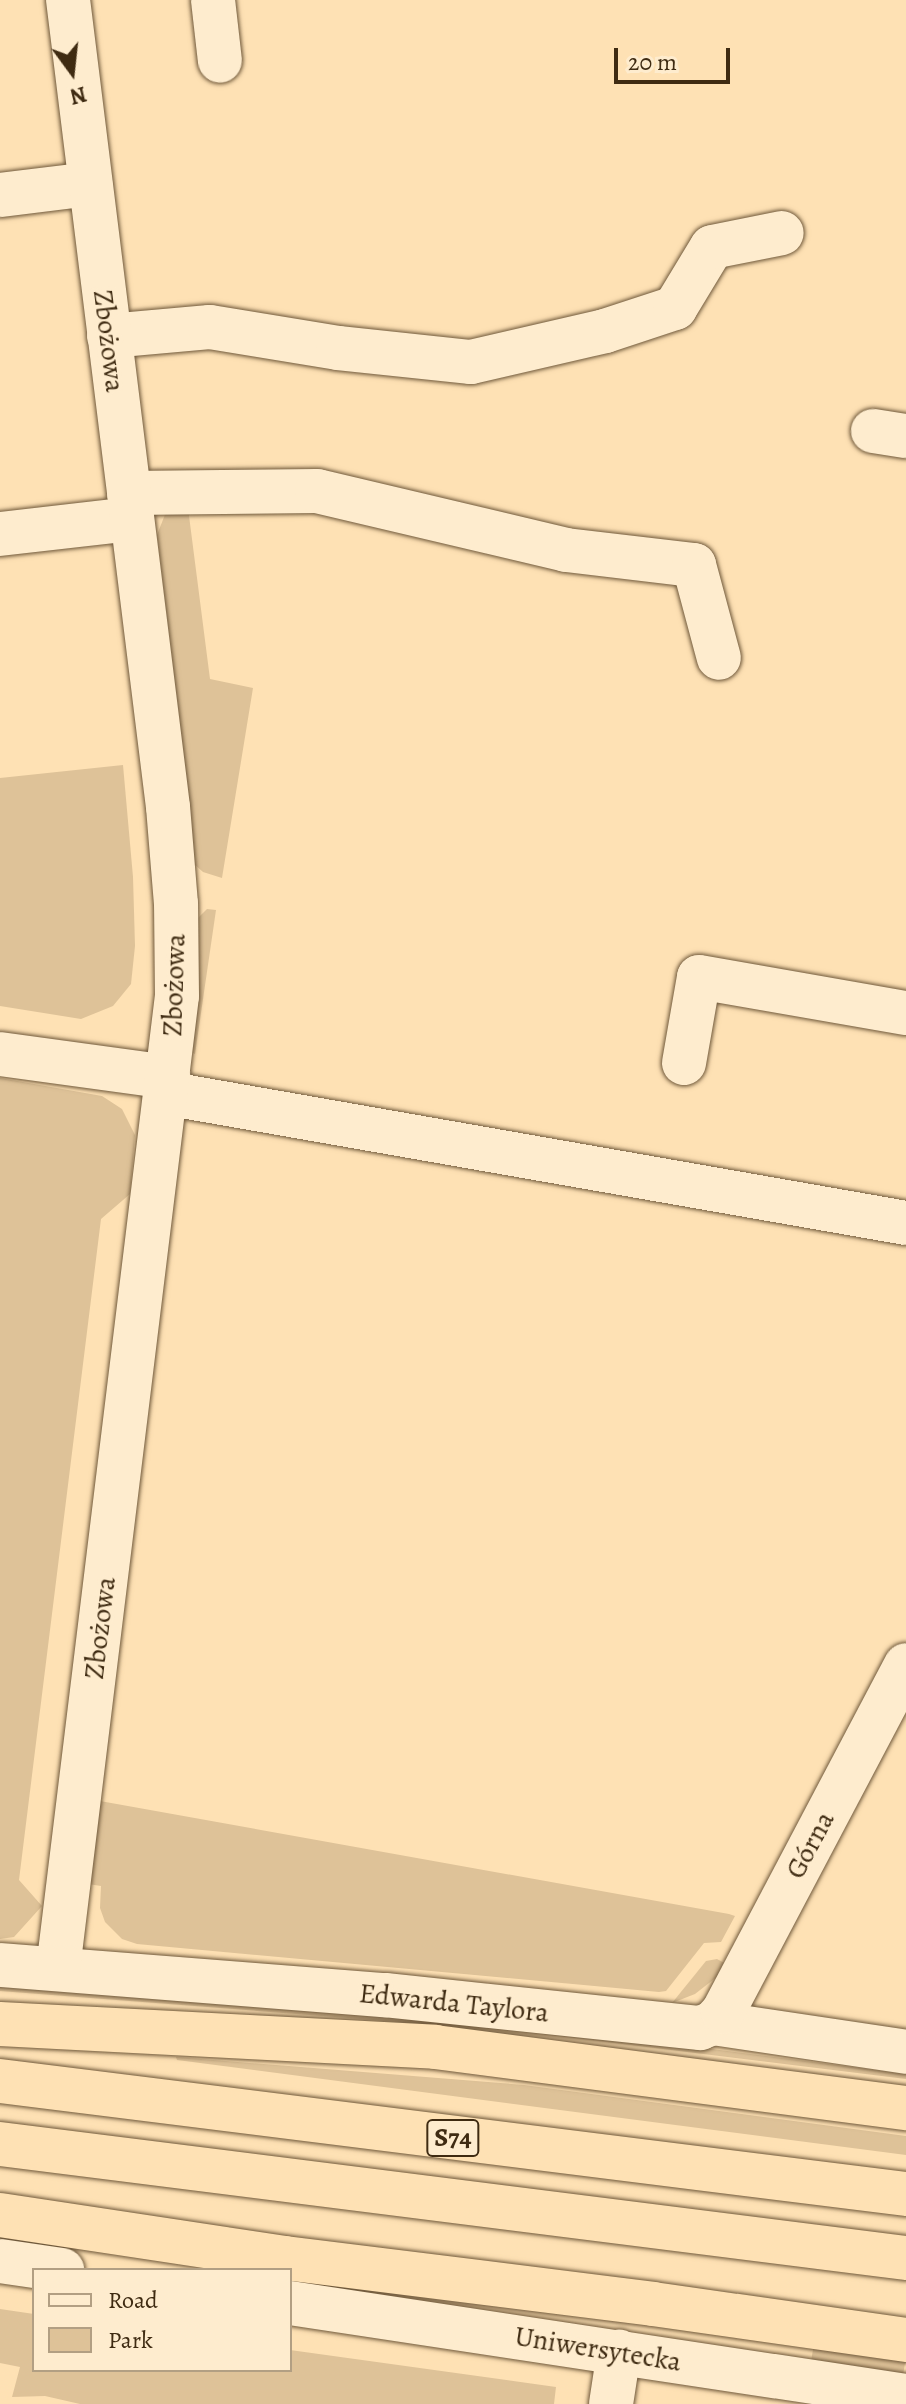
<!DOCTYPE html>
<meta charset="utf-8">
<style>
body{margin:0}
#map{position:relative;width:906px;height:2404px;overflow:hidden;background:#fee1b4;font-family:Alegreya,serif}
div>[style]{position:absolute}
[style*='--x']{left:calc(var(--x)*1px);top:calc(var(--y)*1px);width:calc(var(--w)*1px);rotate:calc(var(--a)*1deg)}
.green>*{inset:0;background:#dec298;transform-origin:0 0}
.roads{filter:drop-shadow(0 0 2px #6f583a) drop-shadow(0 0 2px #6f583a)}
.minor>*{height:44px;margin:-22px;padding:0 22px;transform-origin:22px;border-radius:22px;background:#feecce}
.highway>*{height:44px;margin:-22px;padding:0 22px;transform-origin:22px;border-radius:22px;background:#fee1b4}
span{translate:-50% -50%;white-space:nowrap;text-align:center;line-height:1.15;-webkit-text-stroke:8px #feecce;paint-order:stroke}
.shield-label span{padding:2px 6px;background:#feecce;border:2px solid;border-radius:6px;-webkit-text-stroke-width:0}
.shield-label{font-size:26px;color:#3f2b12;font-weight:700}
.street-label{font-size:28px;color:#3f2b12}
.legend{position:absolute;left:32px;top:2268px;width:260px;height:104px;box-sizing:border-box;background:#feecce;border:2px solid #b29f83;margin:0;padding:10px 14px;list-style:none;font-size:24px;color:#3f2b12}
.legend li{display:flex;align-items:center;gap:16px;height:40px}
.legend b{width:40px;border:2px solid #b29f83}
.north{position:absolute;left:32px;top:32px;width:80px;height:80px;-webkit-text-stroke:6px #feecce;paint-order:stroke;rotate:165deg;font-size:22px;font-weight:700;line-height:32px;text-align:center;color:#3f2b12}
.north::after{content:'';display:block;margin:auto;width:28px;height:36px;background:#3f2b12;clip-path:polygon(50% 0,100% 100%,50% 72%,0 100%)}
.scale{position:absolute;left:614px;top:48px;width:116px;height:36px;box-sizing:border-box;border:4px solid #3f2b12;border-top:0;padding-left:10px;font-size:24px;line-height:28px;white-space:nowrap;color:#3f2b12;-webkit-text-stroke:6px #feecce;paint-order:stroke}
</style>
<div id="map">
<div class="green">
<div style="clip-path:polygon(188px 508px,210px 679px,253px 688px,222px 878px,203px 872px,194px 864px,191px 814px,157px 535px,166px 512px)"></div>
<div style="clip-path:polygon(123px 765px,133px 877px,135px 946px,131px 984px,113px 1006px,81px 1019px,0 1006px,0 778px)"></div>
<div style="clip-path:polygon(207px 909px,216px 910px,195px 1054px,189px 1051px,196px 920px)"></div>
<div style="clip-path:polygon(0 1078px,102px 1096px,122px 1109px,135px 1135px,130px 1194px,101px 1219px,19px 1880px,42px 1906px,14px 1937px,0 1939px)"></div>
<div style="clip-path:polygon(100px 1801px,729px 1914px,735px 1916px,721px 1942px,704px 1943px,666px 1991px,659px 1992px,137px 1944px,122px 1939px,105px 1922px,100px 1908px,101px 1886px,88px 1884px)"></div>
<div style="clip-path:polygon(717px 1959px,726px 1964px,718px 1976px,695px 1994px,672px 2003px,706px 1961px)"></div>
<div style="clip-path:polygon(0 1982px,518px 2024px,906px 2074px,906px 2079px,517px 2031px,0 1991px)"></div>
<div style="clip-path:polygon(176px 2057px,524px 2085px,906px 2136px,906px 2155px,177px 2060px)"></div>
<div style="clip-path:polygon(0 2309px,34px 2314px,34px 2370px,290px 2370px,290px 2350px,556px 2387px,554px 2404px,80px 2404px,45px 2396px,12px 2397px,20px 2367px,0 2363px)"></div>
<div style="left:814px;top:2343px;width:93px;height:21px;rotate:9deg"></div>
</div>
<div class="roads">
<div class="minor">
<div style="--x:213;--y:0;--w:61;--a:83.5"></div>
<div style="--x:0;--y:195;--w:91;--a:-7"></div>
<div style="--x:109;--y:336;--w:101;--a:-5.1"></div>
<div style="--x:210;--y:327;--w:130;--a:9.3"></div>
<div style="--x:338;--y:348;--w:134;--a:6"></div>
<div style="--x:471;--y:362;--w:138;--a:-13"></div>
<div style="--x:605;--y:331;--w:74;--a:-18.2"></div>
<div style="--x:675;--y:308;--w:71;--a:-58.8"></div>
<div style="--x:712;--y:247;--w:71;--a:-11.3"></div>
<div style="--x:873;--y:431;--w:33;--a:9"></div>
<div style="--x:129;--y:493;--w:188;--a:-0.6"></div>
<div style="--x:317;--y:491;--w:256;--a:13.3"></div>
<div style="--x:566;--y:550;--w:129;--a:6.7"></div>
<div style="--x:694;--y:565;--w:96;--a:75"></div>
<div style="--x:0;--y:534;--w:133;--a:-6.5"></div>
<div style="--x:0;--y:1054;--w:170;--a:7.8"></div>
<div style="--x:684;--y:1063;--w:87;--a:-80.1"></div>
<div style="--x:699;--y:977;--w:210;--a:9.9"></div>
<div style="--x:165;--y:1093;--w:752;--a:9.95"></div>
<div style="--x:0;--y:1965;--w:386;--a:4.5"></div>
<div style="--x:385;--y:1995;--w:317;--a:6"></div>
<div style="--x:700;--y:2028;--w:14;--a:-21"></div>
<div style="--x:713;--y:2023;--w:195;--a:8.5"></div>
<div style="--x:58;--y:1969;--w:980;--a:-83.03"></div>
<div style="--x:177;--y:996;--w:92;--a:-90.6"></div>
<div style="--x:176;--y:904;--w:97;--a:-94.7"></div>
<div style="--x:168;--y:807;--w:813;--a:-97.06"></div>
<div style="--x:713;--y:2023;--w:15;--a:-48"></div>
<div style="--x:723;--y:2012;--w:392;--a:-62.2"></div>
<div style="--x:0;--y:2261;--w:63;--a:8.3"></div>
<div style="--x:290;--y:2303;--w:623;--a:8.59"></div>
<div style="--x:611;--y:2404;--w:53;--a:-81.3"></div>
</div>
<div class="highway">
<div style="--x:0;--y:2024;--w:436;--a:3"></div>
<div style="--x:435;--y:2047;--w:475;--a:7.4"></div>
<div style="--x:0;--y:2081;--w:913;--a:7.11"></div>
<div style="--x:0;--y:2144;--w:913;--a:7.17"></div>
<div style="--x:0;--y:2215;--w:288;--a:8.6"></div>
<div style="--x:285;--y:2258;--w:371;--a:7.1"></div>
<div style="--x:653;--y:2304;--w:256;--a:8.1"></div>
</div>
</div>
<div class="shield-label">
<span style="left:453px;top:2138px">S74</span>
</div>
<div class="street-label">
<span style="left:109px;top:341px;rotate:83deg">Zbożowa</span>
<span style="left:174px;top:985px;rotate:-88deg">Zbożowa</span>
<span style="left:100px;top:1628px;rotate:-83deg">Zbożowa</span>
<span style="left:810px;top:1845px;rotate:-62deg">Górna</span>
<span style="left:454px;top:2003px;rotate:6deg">Edwarda Taylora</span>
<span style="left:598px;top:2349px;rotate:9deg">Uniwersytecka</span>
</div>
<ul class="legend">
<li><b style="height:10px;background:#feecce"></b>Road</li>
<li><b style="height:22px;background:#dec298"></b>Park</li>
</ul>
<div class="north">N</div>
<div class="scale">20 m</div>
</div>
